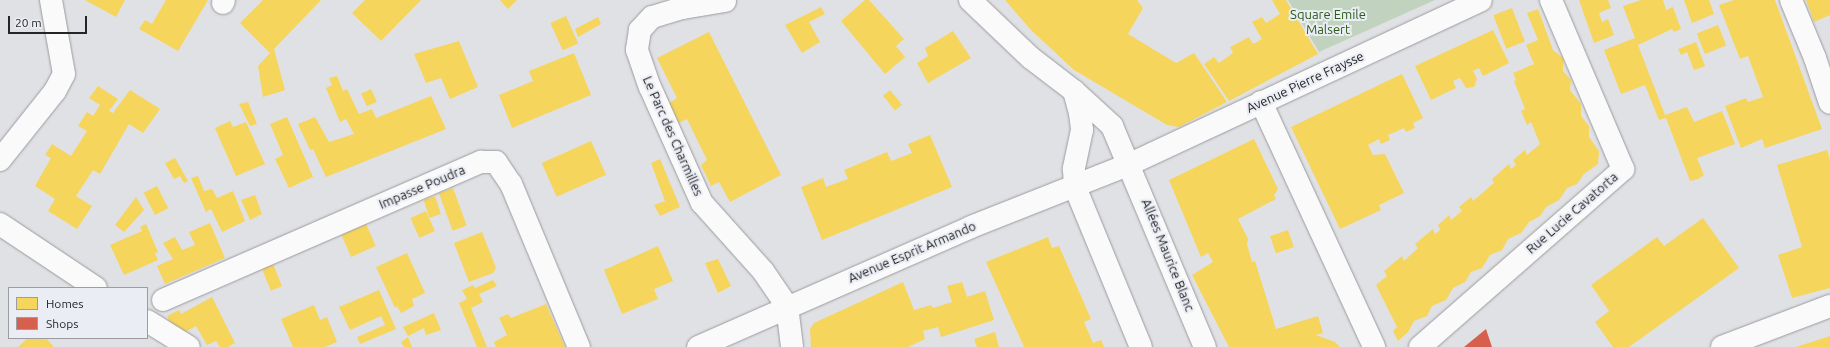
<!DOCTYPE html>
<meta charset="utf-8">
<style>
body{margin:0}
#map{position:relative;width:1830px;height:347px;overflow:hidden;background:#e0e1e5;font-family:Ubuntu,sans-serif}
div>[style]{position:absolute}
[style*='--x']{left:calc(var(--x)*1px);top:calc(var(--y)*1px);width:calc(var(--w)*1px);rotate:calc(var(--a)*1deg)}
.green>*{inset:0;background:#c1d3be}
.homes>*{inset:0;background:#f6d55c;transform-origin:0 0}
.shops>*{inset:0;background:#d6604d}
.roads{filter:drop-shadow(0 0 1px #9a9b9e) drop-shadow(0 0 1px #9a9b9e)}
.minor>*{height:22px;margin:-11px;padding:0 11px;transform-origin:11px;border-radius:11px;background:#fafafb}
span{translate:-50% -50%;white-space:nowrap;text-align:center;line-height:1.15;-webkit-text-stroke:4px #ebedf4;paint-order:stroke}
.park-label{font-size:13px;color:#2a5c19}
.street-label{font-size:13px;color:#242527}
.legend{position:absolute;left:8px;top:287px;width:140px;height:52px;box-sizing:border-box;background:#ebedf4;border:1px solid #9b9da2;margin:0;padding:5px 7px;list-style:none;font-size:12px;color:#242527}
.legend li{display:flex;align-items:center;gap:8px;height:20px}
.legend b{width:20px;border:1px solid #9b9da2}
.scale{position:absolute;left:8px;top:16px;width:79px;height:18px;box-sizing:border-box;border:2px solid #242527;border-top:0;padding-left:5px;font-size:12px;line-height:14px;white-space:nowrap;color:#242527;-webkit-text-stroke:3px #ebedf4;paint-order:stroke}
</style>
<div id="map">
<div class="green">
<div style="clip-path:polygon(1288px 0,1435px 0,1319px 52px)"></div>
</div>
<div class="homes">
<div style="clip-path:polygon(85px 0,125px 0,116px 17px)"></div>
<div style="clip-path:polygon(166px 0,208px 0,178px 51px,139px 29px,145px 20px,152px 24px)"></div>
<div style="clip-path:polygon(263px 0,321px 0,274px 49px,285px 90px,263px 97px,258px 66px,270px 53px,240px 23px)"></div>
<div style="clip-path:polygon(365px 0,421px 0,381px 41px,352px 13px)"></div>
<div style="clip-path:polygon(500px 0,517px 0,508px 9px)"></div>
<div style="clip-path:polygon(865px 0,869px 0,904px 39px,896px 46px,905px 57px,885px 74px,841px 21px)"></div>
<div style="clip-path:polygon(1005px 0,1137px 0,1143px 8px,1128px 34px,1176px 63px,1194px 53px,1227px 102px,1179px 127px,1167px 125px,1074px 70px,1031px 30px)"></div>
<div style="clip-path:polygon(1272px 0,1286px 0,1318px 54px,1229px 101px,1204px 64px,1214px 57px,1219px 63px,1233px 53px,1230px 47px,1249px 37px,1253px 44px,1262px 39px,1252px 22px,1262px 17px,1266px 23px,1280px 14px)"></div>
<div style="clip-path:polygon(1579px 0,1608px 0,1611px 8px,1599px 13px,1602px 22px,1608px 19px,1614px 35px,1594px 43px)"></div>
<div style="clip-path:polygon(1641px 0,1663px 0,1666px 10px,1673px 7px,1681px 29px,1674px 32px,1672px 29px,1638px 45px,1665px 115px,1687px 107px,1694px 122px,1722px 111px,1735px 144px,1697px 158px,1704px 175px,1698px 179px,1690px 181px,1666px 118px,1659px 120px,1645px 85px,1621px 94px,1604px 50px,1635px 38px,1623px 6px)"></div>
<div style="clip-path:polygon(1684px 0,1709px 0,1714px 14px,1692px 23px)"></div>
<div style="clip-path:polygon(1734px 0,1775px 0,1822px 129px,1765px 148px,1762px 139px,1741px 148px,1725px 106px,1746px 98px,1748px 102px,1763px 97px,1748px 56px,1740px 59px,1719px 5px)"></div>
<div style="clip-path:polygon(1806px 0,1830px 0,1830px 15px,1814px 22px)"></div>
<div style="clip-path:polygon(821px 7px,825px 14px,809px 22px,820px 42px,802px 53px,785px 25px)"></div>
<div style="left:1512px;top:8px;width:36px;height:20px;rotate:69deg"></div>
<div style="clip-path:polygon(1538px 9px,1553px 50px,1563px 58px,1563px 71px,1571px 80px,1570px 90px,1581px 104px,1581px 116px,1589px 126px,1589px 137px,1599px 151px,1598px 164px,1584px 174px,1577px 184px,1567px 188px,1559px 200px,1546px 207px,1540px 216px,1529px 222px,1521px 233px,1508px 239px,1502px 250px,1490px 255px,1482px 268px,1471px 272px,1465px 282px,1453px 288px,1446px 300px,1432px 306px,1427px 316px,1414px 321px,1408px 332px,1398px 341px,1393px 331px,1397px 327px,1376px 285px,1387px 276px,1384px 271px,1402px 256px,1404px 261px,1418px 248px,1415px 244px,1433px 229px,1435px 234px,1440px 230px,1438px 225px,1449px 215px,1451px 220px,1462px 211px,1459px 207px,1471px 197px,1473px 201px,1494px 183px,1492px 179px,1509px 164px,1511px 169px,1516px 165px,1513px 160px,1525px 150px,1527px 155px,1540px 144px,1531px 122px,1527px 125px,1521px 111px,1525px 109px,1514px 81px,1516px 80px,1513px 73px,1534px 64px,1526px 45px,1538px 40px,1527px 13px)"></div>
<div style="left:566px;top:16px;width:30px;height:17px;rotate:66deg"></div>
<div style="clip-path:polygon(598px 17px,601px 24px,578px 37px,575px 29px)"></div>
<div style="left:1718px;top:25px;width:22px;height:23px;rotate:68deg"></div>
<div style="clip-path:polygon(1493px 30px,1509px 63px,1483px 76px,1479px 68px,1473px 71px,1477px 79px,1474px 87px,1466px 88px,1460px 78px,1453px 81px,1456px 88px,1431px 100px,1415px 66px)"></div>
<div style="clip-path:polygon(953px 31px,971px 58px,928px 83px,917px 63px,928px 56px,925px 48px)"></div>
<div style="clip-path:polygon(709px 32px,781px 175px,730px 202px,719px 182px,711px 186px,701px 165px,707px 160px,687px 119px,679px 123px,669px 103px,677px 98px,657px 58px)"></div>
<div style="clip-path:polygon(459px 41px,478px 87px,450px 99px,441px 78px,426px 83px,414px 54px)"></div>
<div style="clip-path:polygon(1696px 42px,1705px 66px,1694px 70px,1687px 52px,1681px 55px,1678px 49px)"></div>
<div style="clip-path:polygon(574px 53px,591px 95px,512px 128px,499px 95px,533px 81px,529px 71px)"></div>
<div style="clip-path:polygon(1402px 74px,1423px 118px,1413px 123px,1415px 128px,1406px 132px,1404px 128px,1388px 135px,1390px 140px,1381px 144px,1379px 139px,1368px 145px,1373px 155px,1385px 154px,1404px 193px,1379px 205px,1381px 210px,1340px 229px,1291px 127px)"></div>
<div style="clip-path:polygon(337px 76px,343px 91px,347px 89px,359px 114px,372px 109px,376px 118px,431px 96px,446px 129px,326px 177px,313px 149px,310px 150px,298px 124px,315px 117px,329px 142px,354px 134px,346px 119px,340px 122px,326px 88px,332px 85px,329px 78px)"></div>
<div style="clip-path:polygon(98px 86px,118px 99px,109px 111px,113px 113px,130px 90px,160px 109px,143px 133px,129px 124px,100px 174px,93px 170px,76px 196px,92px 206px,77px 229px,48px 211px,55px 199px,35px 186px,51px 158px,45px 155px,52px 144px,71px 156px,87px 131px,78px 126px,87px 112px,93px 116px,100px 105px,89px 98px)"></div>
<div style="left:371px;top:89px;width:14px;height:11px;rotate:65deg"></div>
<div style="left:890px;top:90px;width:19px;height:9px;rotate:51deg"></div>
<div style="clip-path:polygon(248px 102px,257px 124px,250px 126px,239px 104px)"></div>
<div style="clip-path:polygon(287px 117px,313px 177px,289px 188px,275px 159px,283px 155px,270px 124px)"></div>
<div style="clip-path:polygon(230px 121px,233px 127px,246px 122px,265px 164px,236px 176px,215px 128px)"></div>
<div style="clip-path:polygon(930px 135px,952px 187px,822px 240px,801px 187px,823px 178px,826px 187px,848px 179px,844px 170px,887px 152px,891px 161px,912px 153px,908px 144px)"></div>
<div style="clip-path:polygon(1254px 139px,1278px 189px,1274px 195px,1276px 199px,1238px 219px,1248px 239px,1247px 244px,1252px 262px,1255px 261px,1276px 329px,1318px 316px,1323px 333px,1316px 335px,1335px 342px,1340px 347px,1229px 347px,1192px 275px,1213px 262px,1208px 253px,1201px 257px,1169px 180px)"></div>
<div style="left:591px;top:141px;width:37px;height:54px;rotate:66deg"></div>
<div style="clip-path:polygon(1827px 150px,1830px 160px,1830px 288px,1792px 298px,1778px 255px,1802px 247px,1777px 165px)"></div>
<div style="clip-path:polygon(175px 158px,188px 181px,184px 183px,180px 176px,174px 179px,165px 163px)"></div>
<div style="clip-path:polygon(660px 159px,680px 207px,660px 216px,654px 205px,665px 201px,651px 163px)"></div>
<div style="clip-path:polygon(198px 176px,204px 191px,212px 189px,217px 198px,233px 191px,245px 221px,222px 232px,211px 209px,206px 212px,191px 178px)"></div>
<div style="left:157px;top:186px;width:25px;height:15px;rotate:63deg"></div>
<div style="left:453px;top:188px;width:40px;height:15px;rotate:70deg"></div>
<div style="clip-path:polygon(255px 195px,262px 214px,250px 220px,241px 200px)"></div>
<div style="left:435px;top:196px;width:19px;height:12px;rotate:72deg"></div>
<div style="clip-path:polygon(136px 197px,144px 210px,124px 232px,115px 225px)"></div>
<div style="left:426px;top:211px;width:22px;height:17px;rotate:66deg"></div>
<div style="clip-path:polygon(1703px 218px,1739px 268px,1629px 347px,1613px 347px,1595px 322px,1609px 311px,1591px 285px,1657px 237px,1664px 246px)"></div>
<div style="clip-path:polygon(210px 223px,225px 258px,165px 284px,157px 266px,173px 259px,163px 243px,175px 237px,182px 250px,195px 245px,189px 232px)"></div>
<div style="clip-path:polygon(146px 224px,158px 252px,155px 253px,158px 260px,124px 275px,110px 245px,142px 231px,140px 227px)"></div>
<div style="left:366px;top:224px;width:24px;height:27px;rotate:66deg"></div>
<div style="left:1288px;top:230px;width:18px;height:19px;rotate:71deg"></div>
<div style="clip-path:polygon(482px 232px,496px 268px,493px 273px,469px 282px,454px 243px)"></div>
<div style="clip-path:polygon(1048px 237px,1052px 248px,1059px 246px,1091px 319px,1084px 322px,1093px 343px,1101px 340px,1104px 347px,1024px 347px,986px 262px)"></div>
<div style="clip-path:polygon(658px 246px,673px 281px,654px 289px,658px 299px,622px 314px,604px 270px)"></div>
<div style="clip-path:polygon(407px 253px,425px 293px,412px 299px,414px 306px,401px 313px,397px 306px,395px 308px,376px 267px)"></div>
<div style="clip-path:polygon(718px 259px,731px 286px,718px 293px,705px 263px)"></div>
<div style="left:273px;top:264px;width:24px;height:12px;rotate:68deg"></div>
<div style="clip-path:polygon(493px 280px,497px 286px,479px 294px,483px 302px,471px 308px,487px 347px,477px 347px,459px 303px,467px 299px,462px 290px,473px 285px,475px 288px)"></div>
<div style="clip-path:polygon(903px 282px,914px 310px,931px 305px,933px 308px,952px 302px,947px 286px,962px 282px,967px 297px,985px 291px,994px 320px,941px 337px,938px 327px,923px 331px,925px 339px,908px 347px,811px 347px,810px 329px,814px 323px)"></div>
<div style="clip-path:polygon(379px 290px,396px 329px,360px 344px,357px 337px,385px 325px,381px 316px,350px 330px,339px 307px)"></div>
<div style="clip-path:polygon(212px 297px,235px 343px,228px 347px,220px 347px,216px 341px,207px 345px,196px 326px,180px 335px,175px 332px,167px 316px,179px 310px,181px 314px)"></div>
<div style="clip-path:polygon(546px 304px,565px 347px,496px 347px,494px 342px,507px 335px,499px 318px,508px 314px,511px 318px)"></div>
<div style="clip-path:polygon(314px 305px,320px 320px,327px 317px,337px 342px,325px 347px,293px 347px,281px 319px)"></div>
<div style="clip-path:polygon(434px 313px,441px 330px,426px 335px,424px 328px,408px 336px,403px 327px)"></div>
<div style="clip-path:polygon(995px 332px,999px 347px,977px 347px,974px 339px)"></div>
<div style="clip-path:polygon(1830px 336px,1830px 347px,1796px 347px)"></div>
<div style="clip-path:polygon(408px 337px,412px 347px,404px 347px,401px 342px)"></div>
<div style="clip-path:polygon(28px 338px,46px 338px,54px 347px,18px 347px)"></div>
</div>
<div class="shops">
<div style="clip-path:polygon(1486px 329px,1492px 347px,1464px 347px)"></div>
</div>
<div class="roads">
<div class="minor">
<div style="--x:970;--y:0;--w:84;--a:43.6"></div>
<div style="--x:1031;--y:58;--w:54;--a:37.5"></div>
<div style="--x:1074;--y:91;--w:52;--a:42.6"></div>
<div style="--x:1112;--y:126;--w:240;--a:67.2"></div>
<div style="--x:1791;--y:0;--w:63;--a:67.5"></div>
<div style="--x:1815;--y:58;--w:47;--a:71.6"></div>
<div style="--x:725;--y:1;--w:44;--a:170.8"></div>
<div style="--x:682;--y:8;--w:31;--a:163"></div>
<div style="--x:652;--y:17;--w:18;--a:133"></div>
<div style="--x:640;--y:30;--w:20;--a:99"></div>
<div style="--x:637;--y:50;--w:39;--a:71"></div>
<div style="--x:650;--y:87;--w:127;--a:65.9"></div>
<div style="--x:702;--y:203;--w:91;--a:48.1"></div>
<div style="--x:763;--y:271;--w:42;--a:55.6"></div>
<div style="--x:787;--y:306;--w:41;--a:83"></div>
<div style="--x:223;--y:3;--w:3;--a:-72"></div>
<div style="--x:1074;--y:91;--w:23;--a:75"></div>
<div style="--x:1080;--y:113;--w:17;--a:83"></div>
<div style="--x:1082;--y:130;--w:40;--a:102"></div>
<div style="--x:1074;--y:169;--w:18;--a:87"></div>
<div style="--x:1075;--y:187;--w:173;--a:67.6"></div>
<div style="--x:1261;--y:102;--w:270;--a:65.2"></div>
<div style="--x:0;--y:160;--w:88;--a:-51.4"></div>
<div style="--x:55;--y:91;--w:19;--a:-62"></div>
<div style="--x:64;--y:74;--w:75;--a:-100"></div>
<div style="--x:0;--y:224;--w:115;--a:33.7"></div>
<div style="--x:163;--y:300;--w:347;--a:-23.5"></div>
<div style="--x:481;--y:162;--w:15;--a:0"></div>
<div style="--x:496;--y:162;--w:27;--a:56"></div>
<div style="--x:511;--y:184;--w:177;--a:67.4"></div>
<div style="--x:147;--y:321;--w:49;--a:31.8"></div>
<div style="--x:698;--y:347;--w:298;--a:-23.7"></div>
<div style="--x:971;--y:227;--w:171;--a:-21.6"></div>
<div style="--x:1130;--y:164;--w:387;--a:-25"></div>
<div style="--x:1420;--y:347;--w:270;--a:-41.2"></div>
<div style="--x:1623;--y:169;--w:184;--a:-113.1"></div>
<div style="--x:1722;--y:347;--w:116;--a:-20.8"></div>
</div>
</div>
<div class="park-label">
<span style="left:1328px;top:22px">Square Emile<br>Malsert</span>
</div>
<div class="street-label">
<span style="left:1305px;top:82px;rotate:-25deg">Avenue Pierre Fraysse</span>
<span style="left:673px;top:136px;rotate:66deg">Le Parc des Charmilles</span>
<span style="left:422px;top:187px;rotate:-23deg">Impasse Poudra</span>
<span style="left:1572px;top:213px;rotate:-41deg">Rue Lucie Cavatorta</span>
<span style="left:912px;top:252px;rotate:-23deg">Avenue Esprit Armando</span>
<span style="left:1168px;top:255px;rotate:68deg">Allées Maurice Blanc</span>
</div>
<ul class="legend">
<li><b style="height:11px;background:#f6d55c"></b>Homes</li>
<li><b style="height:11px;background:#d6604d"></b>Shops</li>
</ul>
<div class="scale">20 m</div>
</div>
